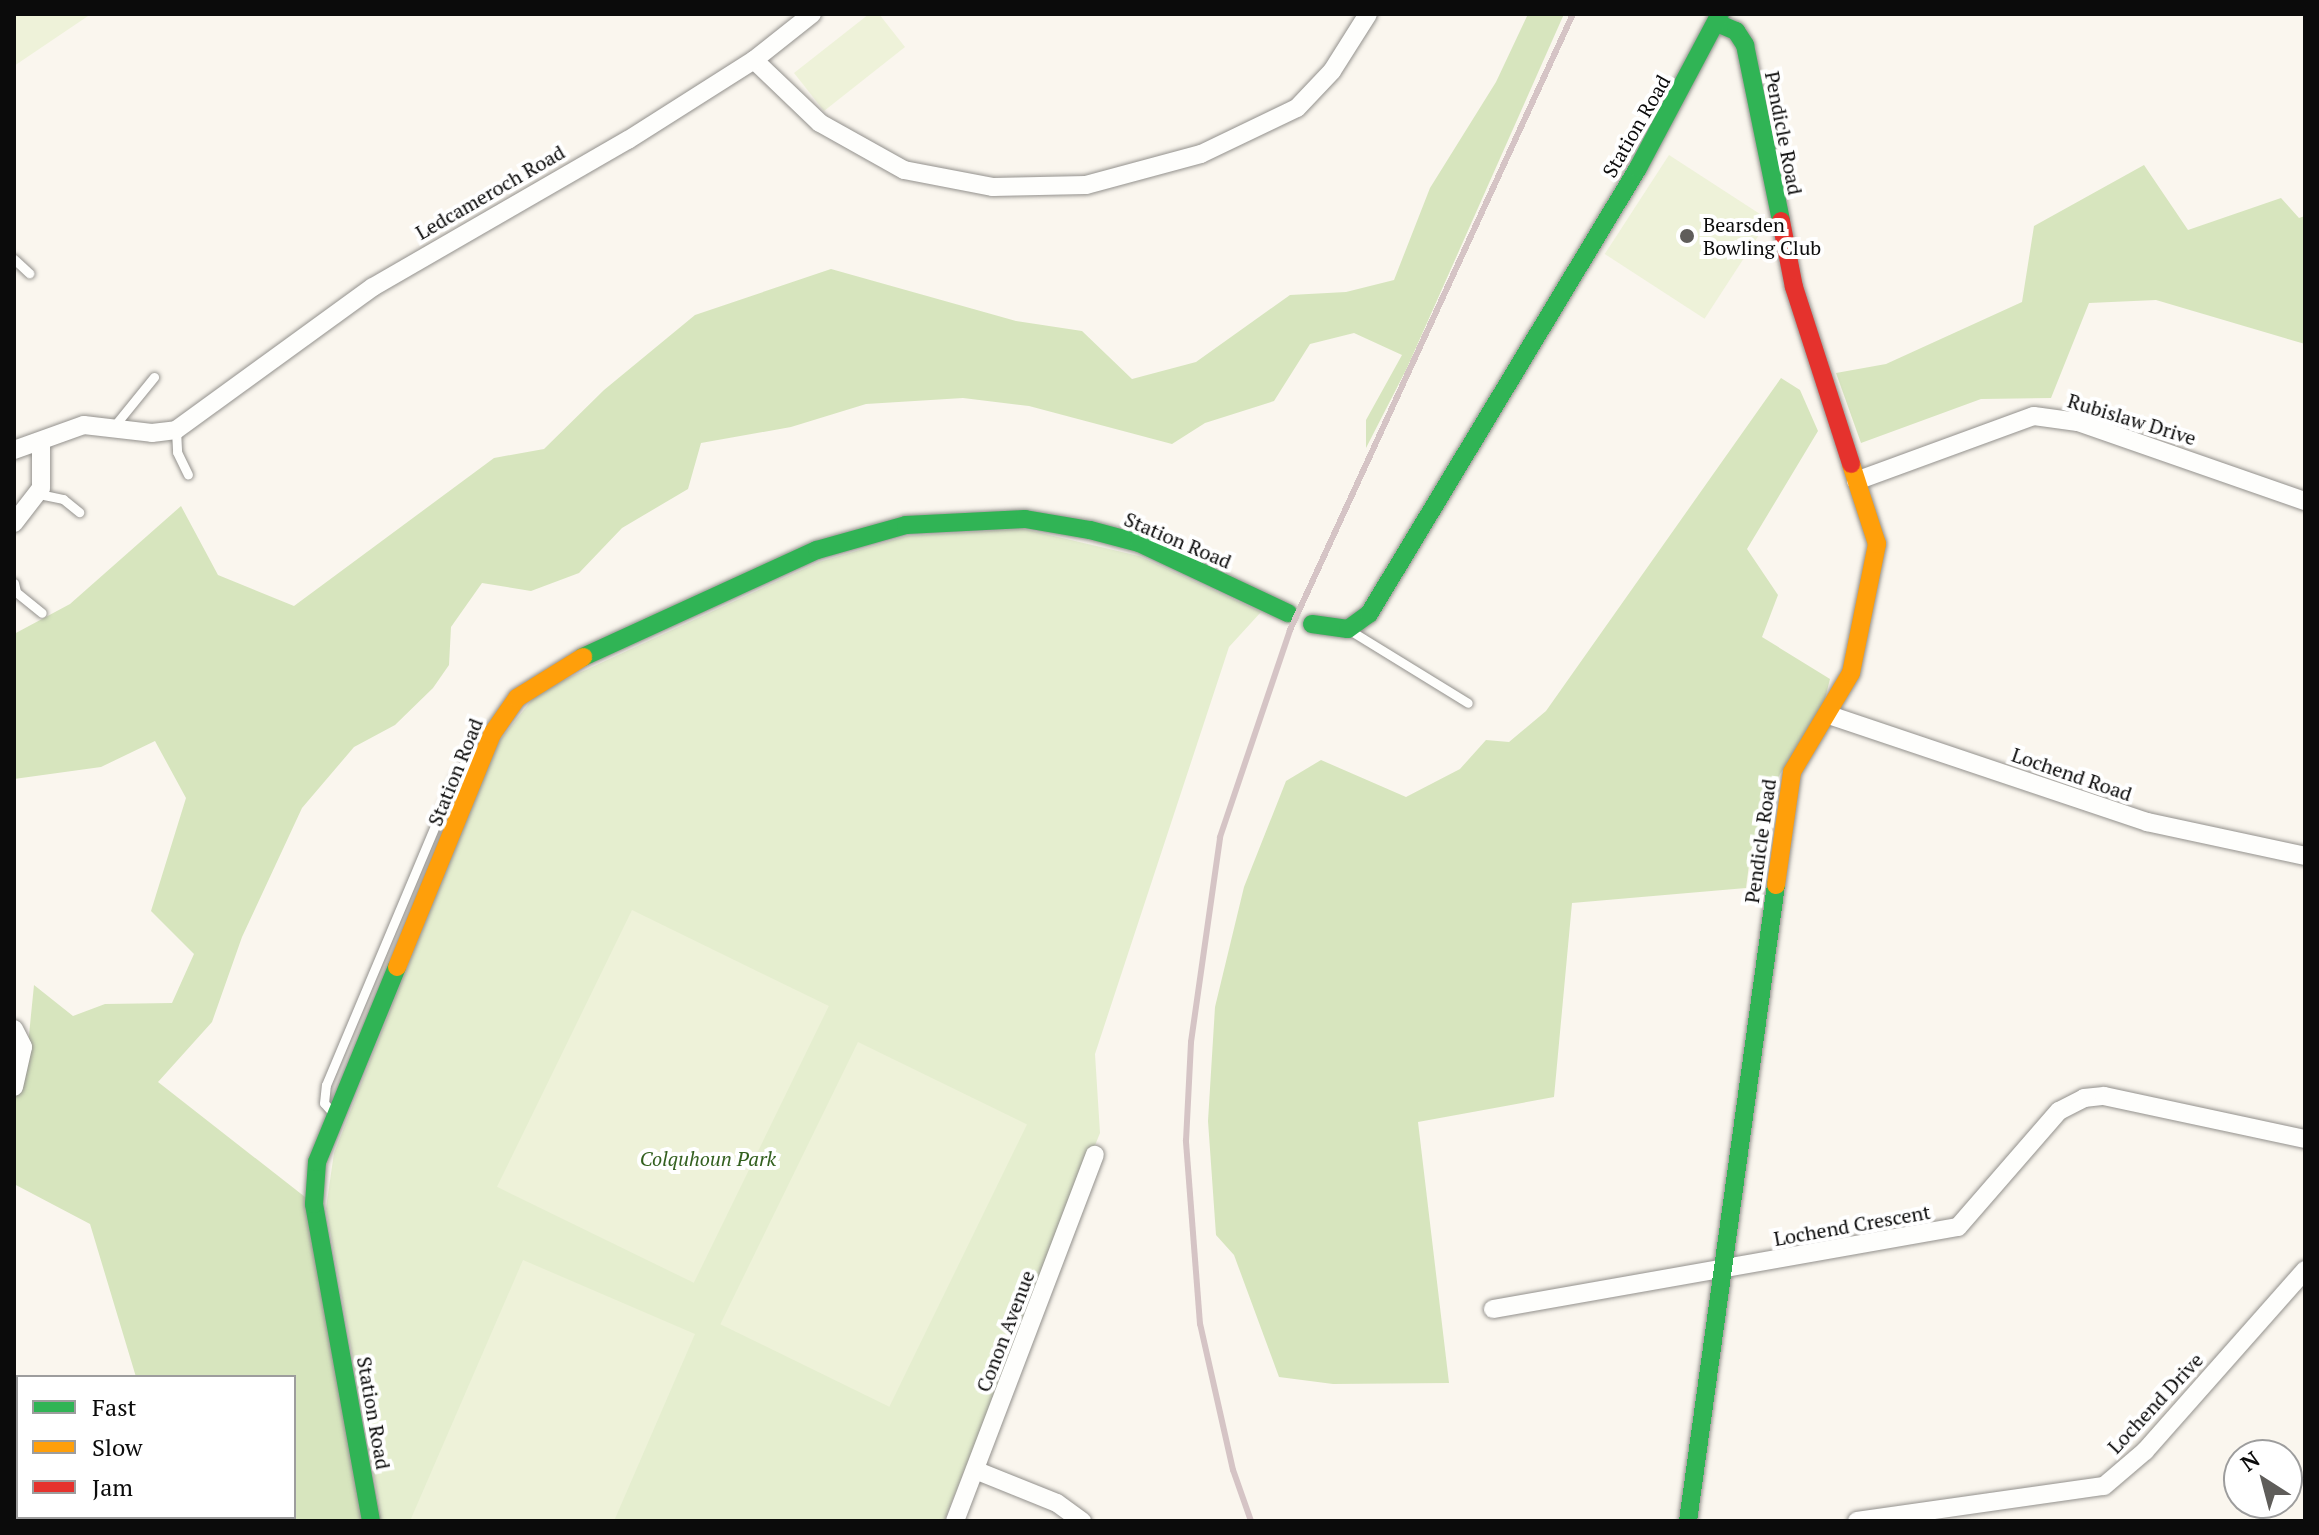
<!DOCTYPE html>
<style>
body{margin:0}
#map{position:relative;width:2319px;height:1535px;overflow:hidden;background:#faf6ee;font-family:"PT Serif",serif}
div>[style]{position:absolute}
[style*='--x']{left:calc(var(--x)*1px);top:calc(var(--y)*1px);width:calc(var(--w)*1px);rotate:calc(var(--a)*1deg)}
.green>*{inset:0;background:#e5eecf}
.forest>*{inset:0;background:#d7e5be}
.pitch>*{inset:0;background:#eef2d9;transform-origin:0 0}
.roads{filter:drop-shadow(0 0 2px #93918d) drop-shadow(0 0 2px #93918d)}
.lane>*{height:9px;margin:-4.5px;padding:0 4.5px;transform-origin:4.5px;border-radius:4.5px;background:#fefefc}
.street>*{height:18px;margin:-9px;padding:0 9px;transform-origin:9px;border-radius:9px;background:#fefefc}
.fast>*{height:18px;margin:-9px;padding:0 9px;transform-origin:9px;border-radius:9px;background:#30b455}
.slow>*{height:18px;margin:-9px;padding:0 9px;transform-origin:9px;border-radius:9px;background:#ff9f0a}
.jam>*{height:18px;margin:-9px;padding:0 9px;transform-origin:9px;border-radius:9px;background:#e5322d}
.rail>*{height:6px;margin:-3px;padding:0 3px;transform-origin:3px;border-radius:3px;background:#d5c4c5}
.dots>*{width:22px;height:22px;translate:-50% -50%;box-sizing:border-box;border:4px solid #fff;border-radius:50%}
span{translate:-50% -50%;white-space:nowrap;text-align:center;line-height:1.15;-webkit-text-stroke:8px #fff;paint-order:stroke}
.street-label{font-size:20px;color:#0b0b0b}
.poi-label{font-size:20px;color:#0b0b0b}
.left{translate:0 -50%;text-align:left}
.park-label{font-size:20px;color:#33601f;font-style:italic}
.frame{position:absolute;inset:0;border:16px solid #0b0b0b;pointer-events:none}
.legend{position:absolute;left:16px;top:1375px;width:280px;height:144px;box-sizing:border-box;background:#fff;border:2px solid #9d9d9d;margin:0;padding:10px 14px;list-style:none;font-size:24px;color:#0b0b0b}
.legend li{display:flex;align-items:center;gap:16px;height:40px}
.legend b{width:40px;border:2px solid #9d9d9d}
.north{position:absolute;left:2223px;top:1439px;width:80px;height:80px;box-sizing:border-box;background:#fff;border:2px solid #9d9d9d;border-radius:50%;rotate:324deg;font-size:22px;font-weight:700;line-height:32px;text-align:center;color:#0b0b0b}
.north::after{content:'';display:block;margin:auto;width:28px;height:36px;background:#5f5d5a;clip-path:polygon(50% 0,100% 100%,50% 72%,0 100%)}
</style>
<div id="map">
<div class="green">
<div style="clip-path:polygon(1024px 529px,1139px 556px,1261px 612px,1229px 647px,1095px 1054px,1100px 1133px,944px 1521px,382px 1521px,326px 1208px,334px 1153px,493px 749px,538px 692px,819px 562px,907px 536px)"></div>
</div>
<div class="forest">
<div style="clip-path:polygon(1528px 14px,1564px 14px,1407px 368px,1366px 448px,1366px 420px,1402px 355px,1354px 333px,1310px 344px,1274px 401px,1205px 423px,1172px 444px,1029px 406px,963px 398px,866px 404px,791px 427px,701px 443px,688px 489px,622px 528px,579px 573px,531px 591px,482px 583px,451px 627px,449px 665px,433px 688px,395px 725px,354px 747px,302px 808px,242px 937px,212px 1022px,158px 1082px,314px 1204px,382px 1521px,268px 1521px,264px 1517px,294px 1517px,294px 1377px,136px 1377px,90px 1224px,14px 1184px,14px 1096px,27px 1055px,34px 985px,73px 1016px,105px 1004px,172px 1003px,194px 954px,151px 911px,186px 798px,155px 741px,101px 767px,14px 779px,14px 634px,70px 604px,181px 506px,218px 575px,294px 606px,494px 458px,544px 449px,604px 390px,695px 315px,831px 269px,1016px 321px,1082px 331px,1132px 379px,1196px 362px,1290px 295px,1346px 292px,1394px 280px,1430px 188px,1496px 82px)"></div>
<div style="clip-path:polygon(2144px 165px,2188px 230px,2281px 198px,2299px 218px,2305px 216px,2305px 344px,2156px 300px,2089px 303px,2051px 398px,1981px 399px,1861px 443px,1836px 373px,1886px 364px,2022px 302px,2034px 226px)"></div>
<div style="clip-path:polygon(1781px 378px,1800px 390px,1818px 431px,1747px 549px,1778px 595px,1762px 637px,1830px 679px,1822px 711px,1780px 774px,1751px 850px,1746px 888px,1572px 903px,1554px 1097px,1418px 1122px,1449px 1383px,1333px 1384px,1279px 1377px,1234px 1255px,1216px 1235px,1208px 1121px,1215px 1007px,1244px 887px,1286px 781px,1321px 760px,1406px 797px,1460px 769px,1486px 740px,1509px 742px,1546px 711px)"></div>
</div>
<div class="pitch">
<div style="clip-path:polygon(14px 14px,91px 14px,14px 66px)"></div>
<div style="clip-path:polygon(869px 14px,879px 14px,905px 47px,824px 111px,794px 73px)"></div>
<div style="left:1669px;top:155px;width:119px;height:118px;rotate:33deg"></div>
<div style="left:632px;top:910px;width:219px;height:308px;rotate:26deg"></div>
<div style="left:858px;top:1042px;width:188px;height:314px;rotate:26deg"></div>
<div style="clip-path:polygon(523px 1260px,695px 1334px,614px 1521px,410px 1521px)"></div>
</div>
<div class="roads">
<div class="lane">
<div style="--x:14;--y:259;--w:21;--a:43"></div>
<div style="--x:115;--y:425;--w:62;--a:-50.9"></div>
<div style="--x:176;--y:430;--w:22;--a:87"></div>
<div style="--x:177;--y:452;--w:25;--a:64"></div>
<div style="--x:39;--y:494;--w:25;--a:12"></div>
<div style="--x:63;--y:499;--w:21;--a:39"></div>
<div style="--x:14;--y:583;--w:9;--a:77"></div>
<div style="--x:16;--y:592;--w:33;--a:39"></div>
<div style="--x:1351;--y:631;--w:137;--a:31.6"></div>
<div style="--x:333;--y:1113;--w:13;--a:-132"></div>
<div style="--x:324;--y:1103;--w:18;--a:-84"></div>
<div style="--x:326;--y:1085;--w:335;--a:-67.2"></div>
<div style="--x:456;--y:776;--w:30;--a:-56"></div>
</div>
<div class="street">
<div style="--x:754;--y:60;--w:91;--a:43.7"></div>
<div style="--x:820;--y:123;--w:96;--a:29.2"></div>
<div style="--x:904;--y:170;--w:91;--a:10.8"></div>
<div style="--x:993;--y:187;--w:93;--a:-1.2"></div>
<div style="--x:1086;--y:185;--w:119;--a:-15.1"></div>
<div style="--x:1201;--y:154;--w:106;--a:-25.6"></div>
<div style="--x:1297;--y:108;--w:51;--a:-46.6"></div>
<div style="--x:1332;--y:71;--w:67;--a:-57.7"></div>
<div style="--x:14;--y:450;--w:74;--a:-19.7"></div>
<div style="--x:84;--y:425;--w:68;--a:6.7"></div>
<div style="--x:152;--y:433;--w:24;--a:-7"></div>
<div style="--x:176;--y:430;--w:243;--a:-36"></div>
<div style="--x:373;--y:287;--w:294;--a:-30"></div>
<div style="--x:628;--y:140;--w:149;--a:-32.4"></div>
<div style="--x:754;--y:60;--w:74;--a:-38.4"></div>
<div style="--x:1856;--y:481;--w:189;--a:-20.1"></div>
<div style="--x:2034;--y:416;--w:44;--a:7.8"></div>
<div style="--x:2078;--y:422;--w:240;--a:19.2"></div>
<div style="--x:14;--y:523;--w:44;--a:-52.4"></div>
<div style="--x:41;--y:488;--w:46;--a:-90"></div>
<div style="--x:1829;--y:715;--w:336;--a:18.6"></div>
<div style="--x:2147;--y:822;--w:162;--a:12.1"></div>
<div style="--x:14;--y:1029;--w:20;--a:63"></div>
<div style="--x:23;--y:1047;--w:41;--a:102.7"></div>
<div style="--x:1493;--y:1309;--w:472;--a:-10"></div>
<div style="--x:1958;--y:1227;--w:154;--a:-49"></div>
<div style="--x:2059;--y:1111;--w:28;--a:-27"></div>
<div style="--x:2084;--y:1098;--w:20;--a:-6"></div>
<div style="--x:2104;--y:1096;--w:206;--a:12.1"></div>
<div style="--x:975;--y:1470;--w:88;--a:21.9"></div>
<div style="--x:1057;--y:1503;--w:31;--a:36"></div>
<div style="--x:955;--y:1521;--w:392;--a:-69.1"></div>
<div style="--x:1857;--y:1521;--w:249;--a:-8.1"></div>
<div style="--x:2104;--y:1486;--w:54;--a:-40.5"></div>
<div style="--x:2145;--y:1451;--w:242;--a:-48.5"></div>
</div>
<div class="fast">
<div style="--x:1717;--y:23;--w:21;--a:23"></div>
<div style="--x:1736;--y:31;--w:17;--a:57"></div>
<div style="--x:1745;--y:45;--w:180;--a:78.4"></div>
<div style="--x:1312;--y:624;--w:36;--a:8"></div>
<div style="--x:1348;--y:629;--w:26;--a:-36"></div>
<div style="--x:1369;--y:614;--w:521;--a:-58.9"></div>
<div style="--x:1638;--y:168;--w:174;--a:-62"></div>
<div style="--x:583;--y:657;--w:257;--a:-24.6"></div>
<div style="--x:817;--y:550;--w:92;--a:-15.7"></div>
<div style="--x:906;--y:525;--w:119;--a:-2.9"></div>
<div style="--x:1025;--y:519;--w:66;--a:9.6"></div>
<div style="--x:1090;--y:530;--w:51;--a:14.9"></div>
<div style="--x:1139;--y:543;--w:165;--a:25.2"></div>
<div style="--x:371;--y:1521;--w:322;--a:-100.2"></div>
<div style="--x:314;--y:1204;--w:42;--a:-85.9"></div>
<div style="--x:317;--y:1162;--w:211;--a:-67.7"></div>
<div style="--x:1688;--y:1521;--w:642;--a:-82.12"></div>
</div>
<div class="slow">
<div style="--x:1776;--y:885;--w:114;--a:-81.9"></div>
<div style="--x:1792;--y:772;--w:115;--a:-59.2"></div>
<div style="--x:1851;--y:673;--w:132;--a:-78.6"></div>
<div style="--x:1877;--y:544;--w:84;--a:-108"></div>
<div style="--x:397;--y:967;--w:252;--a:-67.8"></div>
<div style="--x:492;--y:734;--w:44;--a:-55.2"></div>
<div style="--x:517;--y:698;--w:78;--a:-31.8"></div>
</div>
<div class="jam">
<div style="--x:1781;--y:221;--w:67;--a:78.9"></div>
<div style="--x:1794;--y:287;--w:186;--a:72.1"></div>
</div>
</div>
<div class="rail">
<div style="--x:1251;--y:1521;--w:54;--a:-109.4"></div>
<div style="--x:1233;--y:1470;--w:150;--a:-102.7"></div>
<div style="--x:1200;--y:1324;--w:184;--a:-94.4"></div>
<div style="--x:1186;--y:1141;--w:99;--a:-87.1"></div>
<div style="--x:1191;--y:1042;--w:207;--a:-81.9"></div>
<div style="--x:1220;--y:837;--w:219;--a:-71.3"></div>
<div style="--x:1290;--y:630;--w:678;--a:-65.33"></div>
</div>
<div class="dots">
<div style="left:1687px;top:236px;background:#5f5d5a"></div>
</div>
<div class="street-label">
<span style="left:1636px;top:126px;rotate:-60deg">Station Road</span>
<span style="left:1784px;top:133px;rotate:79deg">Pendicle Road</span>
<span style="left:490px;top:192px;rotate:-30deg">Ledcameroch Road</span>
<span style="left:2132px;top:419px;rotate:17deg">Rubislaw Drive</span>
<span style="left:1178px;top:540px;rotate:23deg">Station Road</span>
<span style="left:455px;top:772px;rotate:-68deg">Station Road</span>
<span style="left:2072px;top:774px;rotate:19deg">Lochend Road</span>
<span style="left:1760px;top:841px;rotate:-82deg">Pendicle Road</span>
<span style="left:1852px;top:1225px;rotate:-10deg">Lochend Crescent</span>
<span style="left:1005px;top:1331px;rotate:-69deg">Conon Avenue</span>
<span style="left:2155px;top:1403px;rotate:-47deg">Lochend Drive</span>
<span style="left:374px;top:1413px;rotate:80deg">Station Road</span>
</div>
<div class="poi-label">
<span class="left" style="left:1703px;top:236px">Bearsden<br>Bowling Club</span>
</div>
<div class="park-label">
<span style="left:708px;top:1158px">Colquhoun Park</span>
</div>
<div class="frame"></div>
<ul class="legend">
<li><b style="height:10px;background:#30b455"></b>Fast</li>
<li><b style="height:10px;background:#ff9f0a"></b>Slow</li>
<li><b style="height:10px;background:#e5322d"></b>Jam</li>
</ul>
<div class="north">N</div>
</div>
